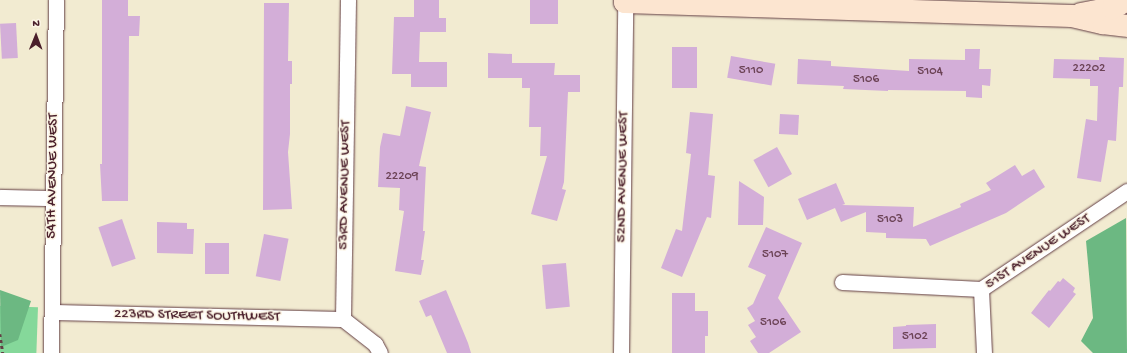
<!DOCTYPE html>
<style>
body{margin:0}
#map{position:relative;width:1127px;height:353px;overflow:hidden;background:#f2ebd1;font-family:"Gochi Hand",sans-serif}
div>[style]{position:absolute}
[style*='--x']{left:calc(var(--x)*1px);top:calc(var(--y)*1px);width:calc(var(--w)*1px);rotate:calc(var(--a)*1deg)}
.green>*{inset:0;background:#85d89a;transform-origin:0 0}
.forest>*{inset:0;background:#6cb882}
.building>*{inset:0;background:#d3aed8;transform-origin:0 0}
.path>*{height:2.5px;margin-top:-1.25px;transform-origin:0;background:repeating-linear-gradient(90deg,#633e44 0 3px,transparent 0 6px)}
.roads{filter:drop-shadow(0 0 1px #633e44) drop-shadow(0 0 1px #633e44)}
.street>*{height:15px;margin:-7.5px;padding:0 7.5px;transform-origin:7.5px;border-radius:7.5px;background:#fff}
.secondary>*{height:22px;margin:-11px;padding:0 11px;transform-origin:11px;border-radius:11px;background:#fce5d0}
span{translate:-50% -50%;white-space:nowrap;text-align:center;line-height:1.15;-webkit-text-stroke:3px #fcf5e5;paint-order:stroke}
.number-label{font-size:13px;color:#6c4356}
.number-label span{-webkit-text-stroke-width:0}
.street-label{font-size:15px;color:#4a1f2b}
.north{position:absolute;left:16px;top:16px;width:40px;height:40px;-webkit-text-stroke:3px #fcf5e5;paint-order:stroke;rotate:1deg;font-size:11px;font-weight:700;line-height:16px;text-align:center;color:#4a1f2b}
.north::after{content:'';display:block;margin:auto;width:14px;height:18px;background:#4a1f2b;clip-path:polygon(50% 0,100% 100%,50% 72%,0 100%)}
</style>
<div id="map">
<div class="green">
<div style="left:0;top:306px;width:38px;height:47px;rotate:2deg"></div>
</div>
<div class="forest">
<div style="clip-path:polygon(1126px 218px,1127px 353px,1093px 353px,1081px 341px,1093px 318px,1086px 241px)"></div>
<div style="clip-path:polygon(0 290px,31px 301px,18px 340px,1px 347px)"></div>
</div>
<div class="building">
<div style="clip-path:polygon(102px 0,128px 0,128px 16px,140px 16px,139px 36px,129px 36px,128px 201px,102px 201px,100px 164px,102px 164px)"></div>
<div style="clip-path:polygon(414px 0,439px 0,439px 18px,446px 18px,446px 32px,420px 32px,419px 62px,447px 62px,447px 87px,411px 87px,411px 74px,392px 74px,394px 17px,414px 17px)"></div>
<div style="left:530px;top:0;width:28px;height:24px"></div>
<div style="clip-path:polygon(264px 3px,289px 3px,288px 61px,292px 61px,292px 84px,290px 84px,290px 134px,288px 152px,292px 209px,263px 210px)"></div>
<div style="left:16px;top:23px;width:35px;height:16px;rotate:87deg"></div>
<div style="left:672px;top:47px;width:25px;height:41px"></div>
<div style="clip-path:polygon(965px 49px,980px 49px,979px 69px,991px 69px,990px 86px,982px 85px,982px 98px,966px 97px,966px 91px,888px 90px,888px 91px,843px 89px,844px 86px,797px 84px,798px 59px,831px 61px,831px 66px,909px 71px,909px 59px,965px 60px)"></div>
<div style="clip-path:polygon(488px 53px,512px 54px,512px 63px,555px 63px,554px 75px,580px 75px,580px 92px,568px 92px,564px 182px,562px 189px,566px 190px,557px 221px,531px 214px,547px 156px,540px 156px,541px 127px,529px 127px,530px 88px,522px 88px,522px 78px,488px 78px)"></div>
<div style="left:731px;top:56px;width:45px;height:22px;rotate:10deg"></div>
<div style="clip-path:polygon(1099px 57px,1124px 58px,1123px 87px,1119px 87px,1116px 141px,1108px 140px,1101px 182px,1077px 178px,1086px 119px,1097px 121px,1098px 86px,1090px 86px,1090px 79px,1053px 78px,1054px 59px,1099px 60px)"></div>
<div style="clip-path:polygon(406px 106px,431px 112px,419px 166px,426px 167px,423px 231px,425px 231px,421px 260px,424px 260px,421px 275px,395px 271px,404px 211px,399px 210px,400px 188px,378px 187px,380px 147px,383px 133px,400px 136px)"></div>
<div style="clip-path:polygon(690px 112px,713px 114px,708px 175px,715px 176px,711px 218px,707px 217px,682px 277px,661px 268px,676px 229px,682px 231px,691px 154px,686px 153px)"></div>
<div style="left:780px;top:114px;width:19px;height:20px;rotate:3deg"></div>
<div style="left:777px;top:147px;width:31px;height:27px;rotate:61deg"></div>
<div style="clip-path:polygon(1015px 165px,1022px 176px,1034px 169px,1045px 187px,1006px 213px,930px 246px,926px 239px,886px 238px,886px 233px,866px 232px,866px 212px,841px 222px,835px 208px,807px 220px,798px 199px,836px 183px,845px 204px,842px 205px,914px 207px,913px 227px,961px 207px,960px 204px,991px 190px,986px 183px)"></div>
<div style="clip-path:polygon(739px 181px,764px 197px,763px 225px,738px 225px)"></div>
<div style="left:122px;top:219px;width:42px;height:25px;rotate:71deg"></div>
<div style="clip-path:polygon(157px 222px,187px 223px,187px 229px,194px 229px,193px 254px,157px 253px)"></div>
<div style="clip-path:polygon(766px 227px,802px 243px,778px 298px,801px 332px,769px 353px,758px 353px,750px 341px,756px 337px,748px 325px,755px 321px,747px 308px,753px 304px,766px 275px,748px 267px)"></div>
<div style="left:264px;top:234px;width:25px;height:43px;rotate:11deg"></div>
<div style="left:205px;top:243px;width:24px;height:31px"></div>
<div style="left:566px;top:263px;width:44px;height:24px;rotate:85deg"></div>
<div style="clip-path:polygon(1063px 278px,1075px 288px,1073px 292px,1076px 294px,1049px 328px,1031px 313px,1049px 290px,1050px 291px,1058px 281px,1060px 282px)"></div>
<div style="clip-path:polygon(446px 290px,468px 343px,471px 353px,447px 353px,431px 315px,426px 317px,419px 301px)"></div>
<div style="clip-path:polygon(672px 293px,695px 293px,695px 311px,708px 311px,708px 336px,705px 336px,705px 353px,672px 353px)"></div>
<div style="clip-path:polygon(936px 324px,936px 348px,893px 349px,893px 327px,906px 326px,906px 325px)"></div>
</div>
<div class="path">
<div style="--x:0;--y:334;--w:19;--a:81"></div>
</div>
<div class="roads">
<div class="street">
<div style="--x:348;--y:0;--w:319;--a:90.9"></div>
<div style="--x:343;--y:319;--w:41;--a:38"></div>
<div style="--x:375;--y:344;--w:10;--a:61"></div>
<div style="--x:0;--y:197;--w:52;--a:1.1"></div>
<div style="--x:842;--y:282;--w:139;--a:2.9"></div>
<div style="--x:52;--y:312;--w:291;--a:1.4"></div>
<div style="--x:51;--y:353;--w:353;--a:-89.2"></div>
<div style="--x:621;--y:353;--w:351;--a:-89.3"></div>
<div style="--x:984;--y:353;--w:64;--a:-92.7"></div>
<div style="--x:981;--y:289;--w:176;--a:-33.9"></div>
</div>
<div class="secondary">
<div style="--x:625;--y:0;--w:2;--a:90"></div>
<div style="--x:625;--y:2;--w:447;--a:1.8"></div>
<div style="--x:1072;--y:16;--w:32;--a:13"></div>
<div style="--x:1103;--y:23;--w:24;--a:7"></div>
<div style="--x:1081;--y:14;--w:33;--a:-11"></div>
<div style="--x:1113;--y:8;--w:16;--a:-30"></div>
</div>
</div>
<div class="number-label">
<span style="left:1089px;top:69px">22202</span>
<span style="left:751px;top:71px">5110</span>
<span style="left:930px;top:72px">5104</span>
<span style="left:866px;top:80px">5106</span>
<span style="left:402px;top:177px">22209</span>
<span style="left:890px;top:220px">5103</span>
<span style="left:775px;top:255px">5107</span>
<span style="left:773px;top:323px">5106</span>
<span style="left:915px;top:337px">5102</span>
</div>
<div class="street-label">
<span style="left:53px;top:176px;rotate:-89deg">54TH AVENUE WEST</span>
<span style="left:623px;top:177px;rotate:-89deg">52ND AVENUE WEST</span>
<span style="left:345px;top:185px;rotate:-89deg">53RD AVENUE WEST</span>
<span style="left:1038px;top:252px;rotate:-34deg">51ST AVENUE WEST</span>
<span style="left:197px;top:316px;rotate:1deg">223RD STREET SOUTHWEST</span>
</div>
<div class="north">N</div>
</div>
